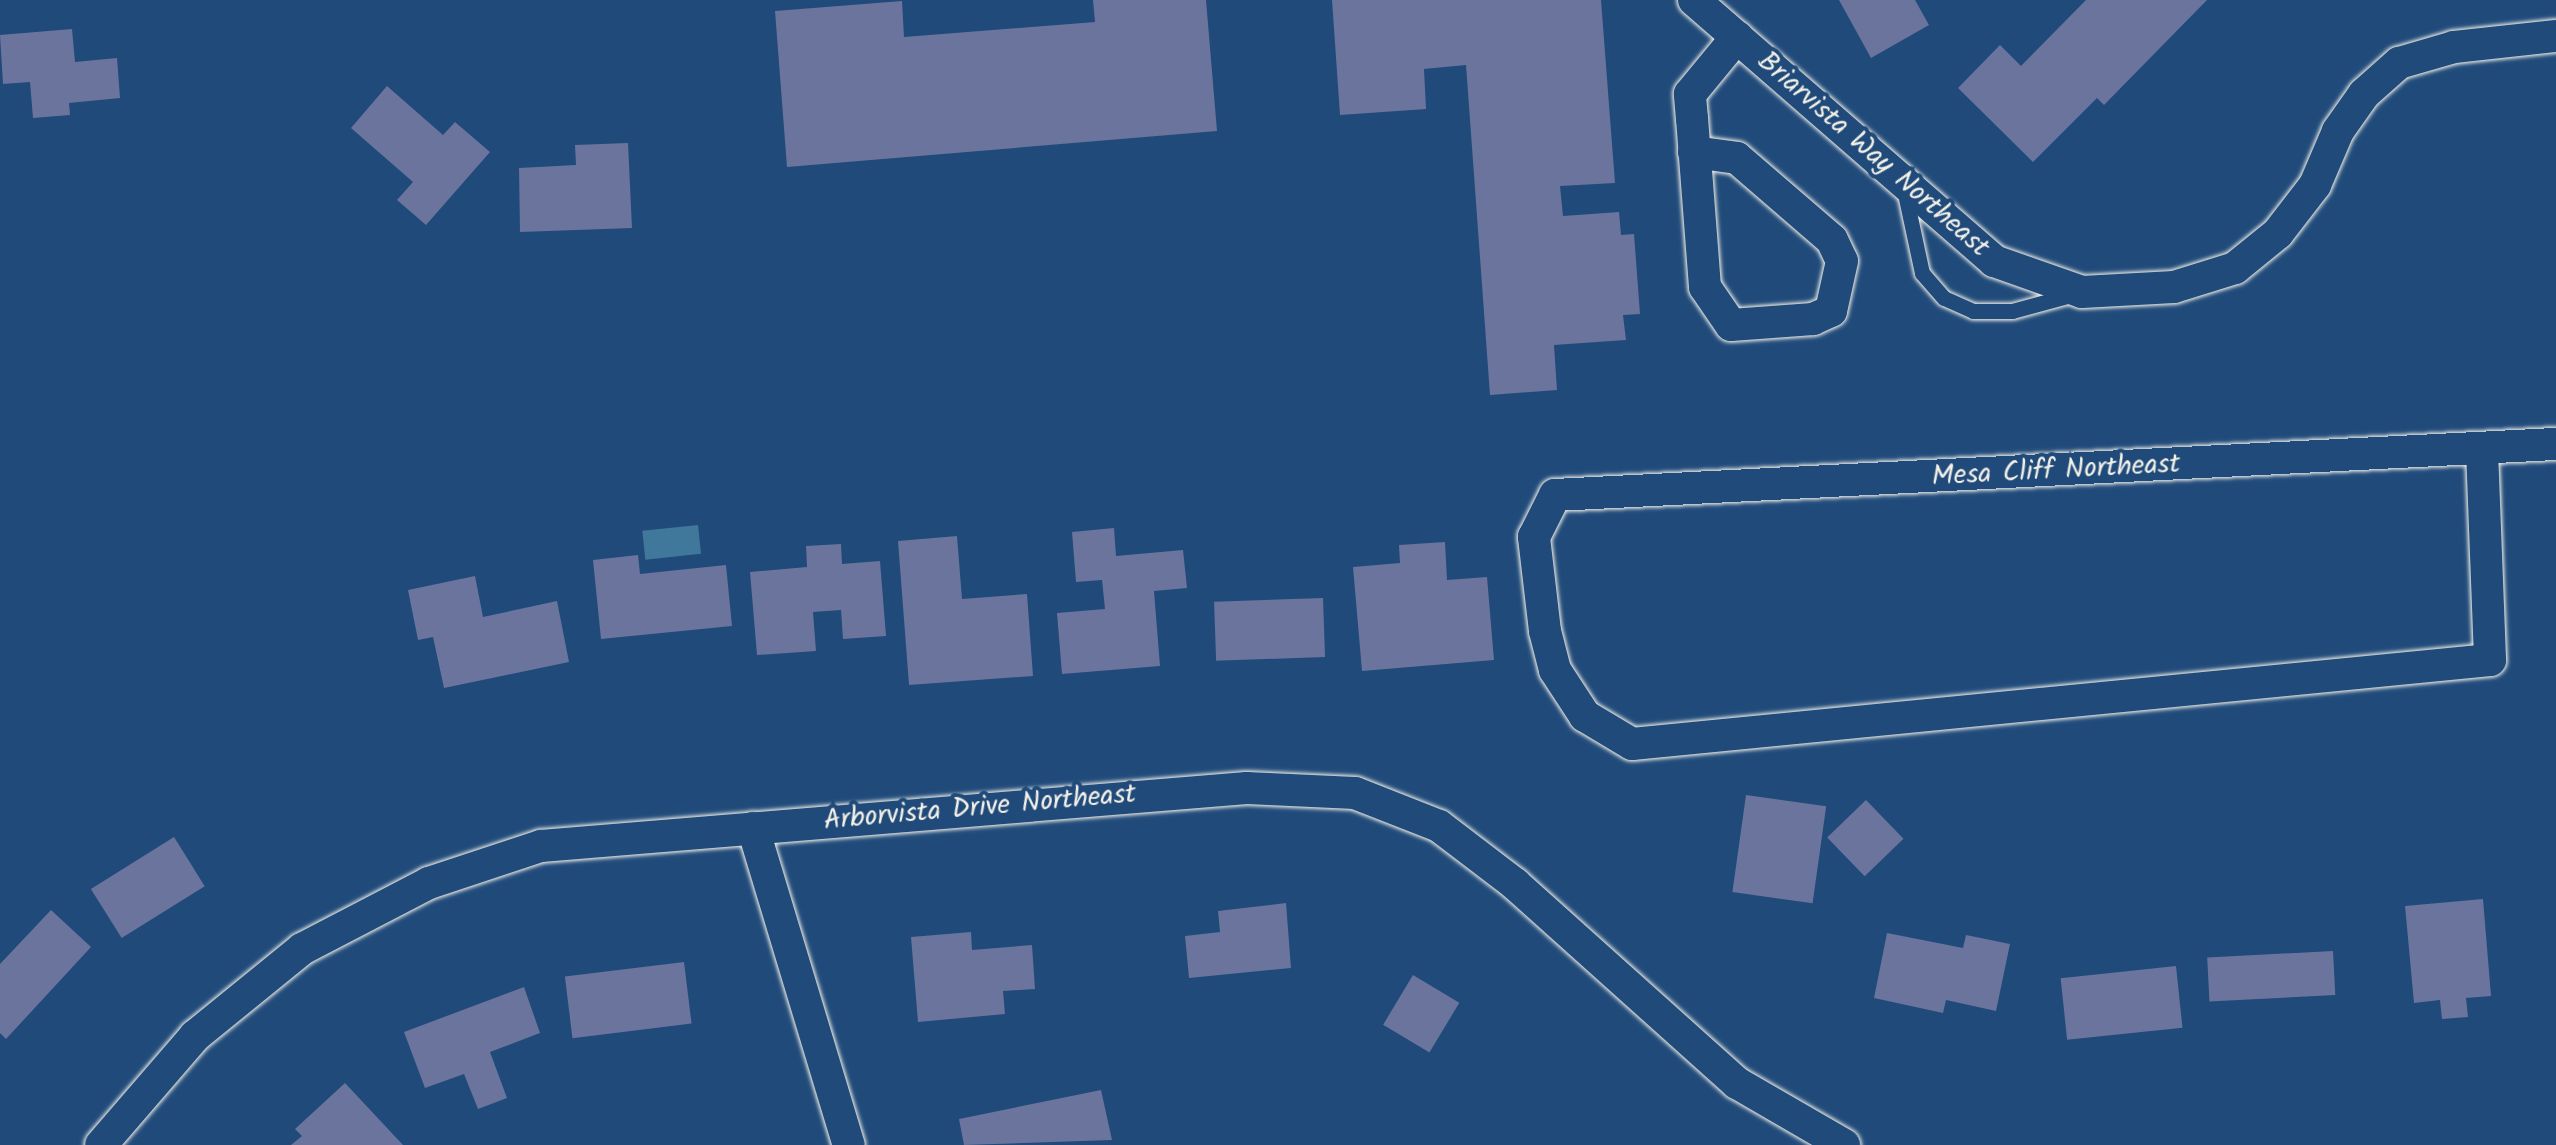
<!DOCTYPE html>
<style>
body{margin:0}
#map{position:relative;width:2556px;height:1145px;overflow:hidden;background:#1f4a7a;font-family:Kalam,sans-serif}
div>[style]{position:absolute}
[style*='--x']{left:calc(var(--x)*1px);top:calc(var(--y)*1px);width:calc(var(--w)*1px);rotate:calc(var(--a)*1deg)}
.water>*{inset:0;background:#40789c;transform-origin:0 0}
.building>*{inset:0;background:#6b749d;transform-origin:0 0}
.roads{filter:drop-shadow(0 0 2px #f4f1e8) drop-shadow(0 0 2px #f4f1e8)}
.service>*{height:15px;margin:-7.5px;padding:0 7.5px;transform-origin:7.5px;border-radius:7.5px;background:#1f4a7a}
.minor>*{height:32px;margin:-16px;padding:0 16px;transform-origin:16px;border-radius:16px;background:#1f4a7a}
span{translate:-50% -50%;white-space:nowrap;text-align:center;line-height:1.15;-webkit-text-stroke:8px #1f4a7a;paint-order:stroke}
.street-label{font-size:28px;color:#f4f1e8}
</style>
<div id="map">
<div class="water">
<div style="left:698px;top:525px;width:29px;height:56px;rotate:84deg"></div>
</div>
<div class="building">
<div style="clip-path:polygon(1093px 0,1206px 0,1217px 131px,787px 167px,775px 11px,902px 1px,904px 37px,1095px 22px)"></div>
<div style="clip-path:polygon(1332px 0,1601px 0,1615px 183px,1560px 186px,1563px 216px,1619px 212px,1621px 235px,1634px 234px,1640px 314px,1623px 315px,1626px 340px,1554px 345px,1557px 390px,1490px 395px,1466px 65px,1424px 69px,1426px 109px,1340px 115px)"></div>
<div style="clip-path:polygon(1839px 0,1915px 0,1929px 25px,1871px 58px)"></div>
<div style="clip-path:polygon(2086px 0,2207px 0,2104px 105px,2097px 98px,2033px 162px,1958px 88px,2000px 45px,2021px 66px)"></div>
<div style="clip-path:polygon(72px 29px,75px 62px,117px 58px,120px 98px,69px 103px,70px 115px,33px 118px,30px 82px,3px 84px,0 35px)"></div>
<div style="clip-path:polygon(387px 86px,443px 135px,455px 122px,490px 152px,426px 225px,397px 200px,413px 182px,351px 128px)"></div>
<div style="clip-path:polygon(628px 143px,632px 228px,520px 232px,519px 168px,576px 165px,575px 145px)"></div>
<div style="clip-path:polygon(1114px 528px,1116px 556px,1183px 550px,1187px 588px,1154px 591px,1160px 666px,1062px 674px,1057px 613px,1105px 609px,1102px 580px,1076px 582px,1072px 532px)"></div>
<div style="clip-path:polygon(957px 536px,962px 599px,1027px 594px,1033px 676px,909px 685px,898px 541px)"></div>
<div style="clip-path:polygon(1445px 542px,1447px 580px,1487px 577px,1494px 660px,1362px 671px,1353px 567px,1400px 563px,1399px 545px)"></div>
<div style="clip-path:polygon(841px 544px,842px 564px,880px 561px,886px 636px,843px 639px,841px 610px,813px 612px,816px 651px,757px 655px,750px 572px,807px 567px,806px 546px)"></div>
<div style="clip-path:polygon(638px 555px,640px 574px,726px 565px,732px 626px,601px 639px,593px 560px)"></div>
<div style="clip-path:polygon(475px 576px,483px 617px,557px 601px,569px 662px,444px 688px,433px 637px,418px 640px,408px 590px)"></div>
<div style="left:1323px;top:598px;width:59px;height:109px;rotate:88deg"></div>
<div style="left:1746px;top:795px;width:81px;height:98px;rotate:8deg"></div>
<div style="left:1866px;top:800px;width:54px;height:54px;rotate:46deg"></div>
<div style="left:174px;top:837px;width:58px;height:98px;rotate:58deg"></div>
<div style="clip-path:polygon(2483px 899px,2491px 996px,2466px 998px,2468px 1017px,2442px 1019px,2440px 1000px,2414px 1003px,2405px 906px)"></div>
<div style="clip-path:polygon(1286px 903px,1291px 968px,1189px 978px,1185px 936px,1220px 932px,1218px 911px)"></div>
<div style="clip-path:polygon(51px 910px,91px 947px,6px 1039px,0 1033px,0 964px)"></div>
<div style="clip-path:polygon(971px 932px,972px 950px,1032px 945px,1035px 989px,1003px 991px,1005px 1014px,918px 1022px,911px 937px)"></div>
<div style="clip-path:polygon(1887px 933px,1963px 948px,1966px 935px,2010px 944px,1996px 1011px,1946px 1000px,1943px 1013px,1874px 998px)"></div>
<div style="left:2333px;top:951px;width:44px;height:126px;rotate:87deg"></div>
<div style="left:684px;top:962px;width:62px;height:120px;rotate:83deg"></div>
<div style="left:2176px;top:966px;width:62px;height:116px;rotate:84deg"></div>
<div style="left:1413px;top:975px;width:54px;height:58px;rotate:31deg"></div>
<div style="clip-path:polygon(524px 987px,540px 1033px,490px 1052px,507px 1098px,478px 1109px,464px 1074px,425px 1088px,404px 1032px)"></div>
<div style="clip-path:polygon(345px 1083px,403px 1145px,291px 1145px,302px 1136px,295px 1129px)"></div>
<div style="clip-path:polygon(1101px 1090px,1112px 1140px,964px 1145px,959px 1119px)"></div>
</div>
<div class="roads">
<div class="service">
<div style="--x:1904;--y:189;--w:86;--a:77.9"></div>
<div style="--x:1922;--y:273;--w:33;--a:49"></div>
<div style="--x:1944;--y:298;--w:32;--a:24"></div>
<div style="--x:1973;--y:311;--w:39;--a:0"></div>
<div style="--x:2012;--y:311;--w:61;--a:-15.2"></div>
</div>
<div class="minor">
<div style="--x:1694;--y:0;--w:398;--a:41"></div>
<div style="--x:1994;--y:261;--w:93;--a:19.4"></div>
<div style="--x:2082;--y:292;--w:92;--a:-3.1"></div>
<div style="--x:2174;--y:287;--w:64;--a:-17.3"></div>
<div style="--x:2235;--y:268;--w:55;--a:-39.1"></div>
<div style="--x:2278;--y:233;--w:61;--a:-52.4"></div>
<div style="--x:2315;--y:185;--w:59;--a:-66.9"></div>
<div style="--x:2338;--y:131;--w:45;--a:-54.9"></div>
<div style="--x:2364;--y:94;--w:47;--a:-41.5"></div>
<div style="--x:2399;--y:63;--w:57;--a:-16.2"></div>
<div style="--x:2454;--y:47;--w:103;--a:-6.2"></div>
<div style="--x:1694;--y:152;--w:43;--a:7.9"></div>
<div style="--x:1737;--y:158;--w:125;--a:40.8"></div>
<div style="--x:1832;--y:240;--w:23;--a:65"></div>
<div style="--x:1842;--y:261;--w:51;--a:102.4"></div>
<div style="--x:1831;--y:311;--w:20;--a:156"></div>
<div style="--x:1813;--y:319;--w:82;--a:175.8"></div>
<div style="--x:1731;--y:325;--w:46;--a:-124.4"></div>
<div style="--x:1705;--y:287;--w:169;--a:-94.4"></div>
<div style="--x:1692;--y:119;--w:25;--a:-95"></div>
<div style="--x:1690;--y:94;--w:74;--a:-50.5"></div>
<div style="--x:2482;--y:450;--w:210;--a:87.8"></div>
<div style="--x:2490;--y:660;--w:862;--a:174.41"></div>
<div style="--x:1632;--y:744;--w:55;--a:-149.2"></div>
<div style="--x:1585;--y:716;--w:55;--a:-123.1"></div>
<div style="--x:1555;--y:670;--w:40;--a:-104.4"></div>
<div style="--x:1545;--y:631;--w:95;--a:-96.7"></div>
<div style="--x:1534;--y:537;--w:47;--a:-63.4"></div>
<div style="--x:1555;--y:495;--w:1002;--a:-2.92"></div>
<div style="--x:753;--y:828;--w:331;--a:73.2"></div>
<div style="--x:101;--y:1145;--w:144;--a:-49.2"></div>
<div style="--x:195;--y:1036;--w:138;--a:-39.1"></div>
<div style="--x:302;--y:949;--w:143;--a:-27.5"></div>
<div style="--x:429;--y:883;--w:118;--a:-18.3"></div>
<div style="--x:541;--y:846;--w:708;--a:-4.7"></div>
<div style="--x:1247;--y:788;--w:108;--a:2.7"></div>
<div style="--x:1355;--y:793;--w:90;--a:21.4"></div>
<div style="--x:1439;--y:826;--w:96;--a:37.3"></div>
<div style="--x:1515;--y:884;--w:298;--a:41.9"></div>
<div style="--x:1737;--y:1083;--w:124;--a:30.1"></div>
</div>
</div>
<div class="street-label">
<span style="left:1873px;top:155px;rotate:41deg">Briarvista Way Northeast</span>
<span style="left:2056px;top:471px;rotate:-3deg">Mesa Cliff Northeast</span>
<span style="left:980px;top:808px;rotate:-5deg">Arborvista Drive Northeast</span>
</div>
</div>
